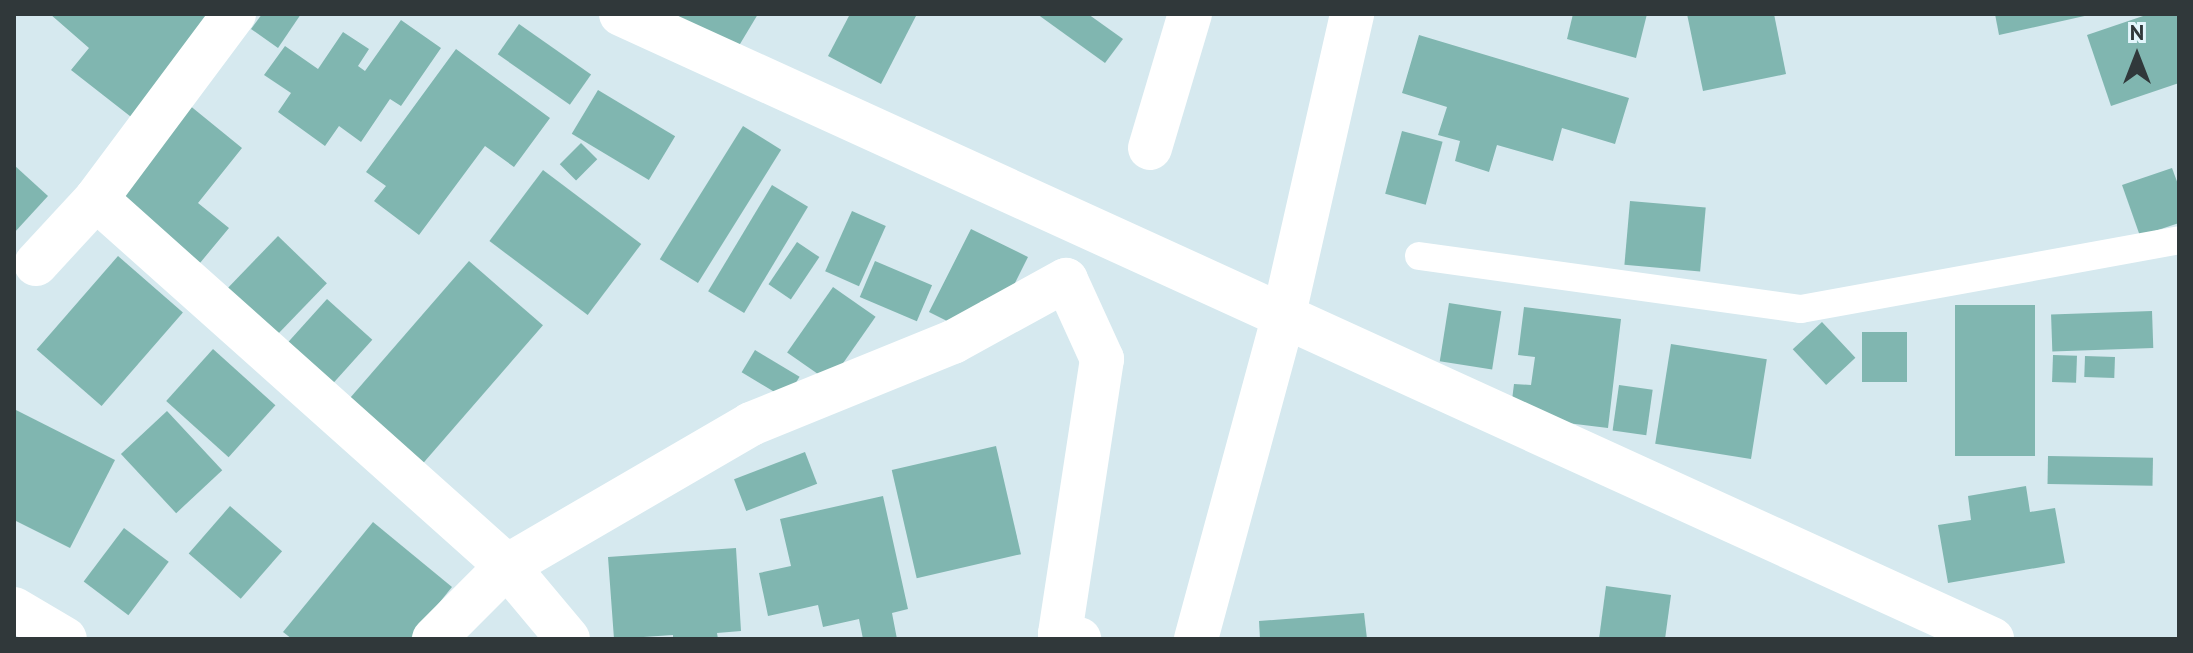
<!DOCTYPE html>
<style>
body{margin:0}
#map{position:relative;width:2193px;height:653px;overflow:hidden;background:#d6e9ef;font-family:"PT Sans",sans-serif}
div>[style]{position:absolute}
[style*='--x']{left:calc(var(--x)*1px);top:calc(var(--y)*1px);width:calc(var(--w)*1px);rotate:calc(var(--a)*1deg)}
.building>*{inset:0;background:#80b6b0;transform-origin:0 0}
.service>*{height:28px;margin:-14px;padding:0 14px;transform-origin:14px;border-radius:14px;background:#fff}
.minor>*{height:44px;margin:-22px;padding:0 22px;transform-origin:22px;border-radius:22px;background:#fff}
.tertiary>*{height:44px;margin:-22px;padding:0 22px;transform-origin:22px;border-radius:22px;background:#fff}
span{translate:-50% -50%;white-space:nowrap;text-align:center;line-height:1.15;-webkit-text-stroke:7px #e3f6fc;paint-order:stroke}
.frame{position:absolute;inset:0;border:16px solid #30383a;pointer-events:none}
.north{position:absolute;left:2097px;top:16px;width:80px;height:80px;-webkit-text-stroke:6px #e3f6fc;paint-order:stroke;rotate:0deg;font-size:22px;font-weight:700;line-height:32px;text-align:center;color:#30383a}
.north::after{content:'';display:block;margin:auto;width:28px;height:36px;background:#30383a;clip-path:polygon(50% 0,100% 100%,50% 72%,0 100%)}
</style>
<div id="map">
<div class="building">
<div style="clip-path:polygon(50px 14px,219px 14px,135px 120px,71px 70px,89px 48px)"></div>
<div style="clip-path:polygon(262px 14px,301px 14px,278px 48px,251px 29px)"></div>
<div style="clip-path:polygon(673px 14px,758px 14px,734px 54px)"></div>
<div style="clip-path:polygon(850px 14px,917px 14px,881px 84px,828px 56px)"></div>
<div style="clip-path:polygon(1037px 14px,1088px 14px,1123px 39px,1105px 63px)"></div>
<div style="clip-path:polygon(1573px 14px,1647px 14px,1636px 58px,1567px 39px)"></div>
<div style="clip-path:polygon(1687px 14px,1774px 14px,1786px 74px,1703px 91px)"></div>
<div style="clip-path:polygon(1995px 14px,2089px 14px,2089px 15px,1999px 35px)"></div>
<div style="clip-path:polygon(2149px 14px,2179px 14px,2179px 83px,2111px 106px,2087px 35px)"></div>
<div style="clip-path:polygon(401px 20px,441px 48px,401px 106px,390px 99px,361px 142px,339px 126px,325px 146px,278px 112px,291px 93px,264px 75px,285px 46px,318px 69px,343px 32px,369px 49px,358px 66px,365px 71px)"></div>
<div style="left:519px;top:24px;width:88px;height:37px;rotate:35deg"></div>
<div style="clip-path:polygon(1419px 35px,1629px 98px,1615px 144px,1562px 128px,1553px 161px,1497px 145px,1489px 172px,1455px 161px,1460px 141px,1438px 135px,1447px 107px,1402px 93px)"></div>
<div style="clip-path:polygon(456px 49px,550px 118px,514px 167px,485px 146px,419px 235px,374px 201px,386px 186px,366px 172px)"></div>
<div style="left:598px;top:90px;width:90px;height:51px;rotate:31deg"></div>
<div style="clip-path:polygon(183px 100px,242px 148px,198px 203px,229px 228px,195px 269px,105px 197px)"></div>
<div style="left:743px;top:126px;width:45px;height:157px;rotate:32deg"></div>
<div style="left:1402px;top:131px;width:42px;height:65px;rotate:15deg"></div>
<div style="left:581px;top:143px;width:23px;height:30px;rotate:45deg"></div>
<div style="clip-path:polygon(14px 165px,48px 196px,14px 233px)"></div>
<div style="clip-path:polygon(2172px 168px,2179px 187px,2179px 223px,2140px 236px,2122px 185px)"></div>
<div style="left:543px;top:170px;width:123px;height:89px;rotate:37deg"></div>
<div style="left:772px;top:185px;width:42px;height:124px;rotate:31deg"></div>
<div style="left:1630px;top:201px;width:76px;height:64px;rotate:5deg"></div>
<div style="left:852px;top:211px;width:37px;height:66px;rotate:24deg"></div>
<div style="clip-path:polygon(971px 229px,1028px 257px,1001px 311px,981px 301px,967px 331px,929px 312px)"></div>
<div style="left:278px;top:236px;width:68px;height:75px;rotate:44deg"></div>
<div style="left:797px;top:242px;width:27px;height:51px;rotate:34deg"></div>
<div style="left:118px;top:256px;width:86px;height:124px;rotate:41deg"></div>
<div style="left:469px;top:261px;width:98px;height:189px;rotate:41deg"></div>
<div style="left:875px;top:261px;width:62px;height:39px;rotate:23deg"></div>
<div style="left:833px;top:287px;width:52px;height:80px;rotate:35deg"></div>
<div style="left:327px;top:299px;width:61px;height:70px;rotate:42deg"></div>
<div style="left:1449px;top:303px;width:53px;height:59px;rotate:9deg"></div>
<div style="left:1955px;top:305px;width:80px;height:151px"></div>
<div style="clip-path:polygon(1524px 307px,1621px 319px,1608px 428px,1510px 416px,1514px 384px,1531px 385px,1535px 357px,1518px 355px)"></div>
<div style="left:2152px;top:311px;width:37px;height:101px;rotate:88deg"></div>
<div style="left:1822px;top:322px;width:49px;height:40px;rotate:47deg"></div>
<div style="left:1862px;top:332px;width:45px;height:50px"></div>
<div style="left:1671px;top:344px;width:97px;height:101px;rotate:9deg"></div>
<div style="left:213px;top:349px;width:84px;height:70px;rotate:42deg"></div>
<div style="left:755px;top:350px;width:52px;height:26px;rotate:31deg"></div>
<div style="left:2053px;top:355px;width:24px;height:27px;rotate:2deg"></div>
<div style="left:2085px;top:356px;width:30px;height:21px;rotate:2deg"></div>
<div style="left:1619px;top:385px;width:34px;height:46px;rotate:8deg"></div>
<div style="clip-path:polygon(14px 409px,115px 460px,70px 548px,14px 520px)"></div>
<div style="left:167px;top:411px;width:81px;height:63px;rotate:47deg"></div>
<div style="left:996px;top:446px;width:111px;height:107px;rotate:77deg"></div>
<div style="left:805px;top:452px;width:34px;height:76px;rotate:69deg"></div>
<div style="left:2048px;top:456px;width:105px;height:28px;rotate:1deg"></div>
<div style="clip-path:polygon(2026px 486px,2030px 512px,2055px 508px,2065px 563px,1948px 583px,1938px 525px,1971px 520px,1968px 496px)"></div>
<div style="clip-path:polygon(883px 496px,908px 609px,892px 613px,897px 639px,863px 639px,859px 619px,823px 627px,818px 605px,768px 616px,759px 573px,791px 566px,780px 519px)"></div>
<div style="left:230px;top:506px;width:69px;height:63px;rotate:41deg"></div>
<div style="clip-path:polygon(373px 522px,452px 587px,410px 639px,292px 639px,283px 632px)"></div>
<div style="left:124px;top:528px;width:56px;height:67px;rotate:37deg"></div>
<div style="clip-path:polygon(736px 548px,741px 631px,717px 633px,718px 639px,673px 639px,673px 635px,614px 639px,608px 557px)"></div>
<div style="clip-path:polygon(1606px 586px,1671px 595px,1665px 639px,1599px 639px)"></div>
<div style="clip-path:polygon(1364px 613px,1367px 639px,1260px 639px,1259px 621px)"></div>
</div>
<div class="service">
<div style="--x:1419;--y:256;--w:386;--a:7.9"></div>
<div style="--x:1801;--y:309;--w:384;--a:-10.3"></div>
</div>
<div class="minor">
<div style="--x:1150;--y:148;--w:140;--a:-73.4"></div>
<div style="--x:96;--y:199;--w:551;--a:41.76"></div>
<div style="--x:507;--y:566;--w:95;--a:50.1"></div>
<div style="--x:36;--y:264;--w:88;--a:-47.3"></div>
<div style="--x:96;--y:199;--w:231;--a:-53.3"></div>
<div style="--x:14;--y:609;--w:59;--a:30.5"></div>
<div style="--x:434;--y:639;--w:103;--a:-45"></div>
<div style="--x:507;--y:566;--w:282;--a:-30.2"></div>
<div style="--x:751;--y:424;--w:218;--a:-22.1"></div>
<div style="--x:953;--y:342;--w:129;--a:-28.8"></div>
<div style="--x:1066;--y:280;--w:87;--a:65.5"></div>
<div style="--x:1102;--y:359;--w:278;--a:98.7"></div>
<div style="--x:1060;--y:634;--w:20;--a:15"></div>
</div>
<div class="tertiary">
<div style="--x:621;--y:14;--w:1507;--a:24.51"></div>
<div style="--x:1196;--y:639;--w:337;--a:-74.8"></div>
<div style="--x:1284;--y:314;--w:308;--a:-77.2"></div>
</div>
<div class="frame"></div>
<div class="north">N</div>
</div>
